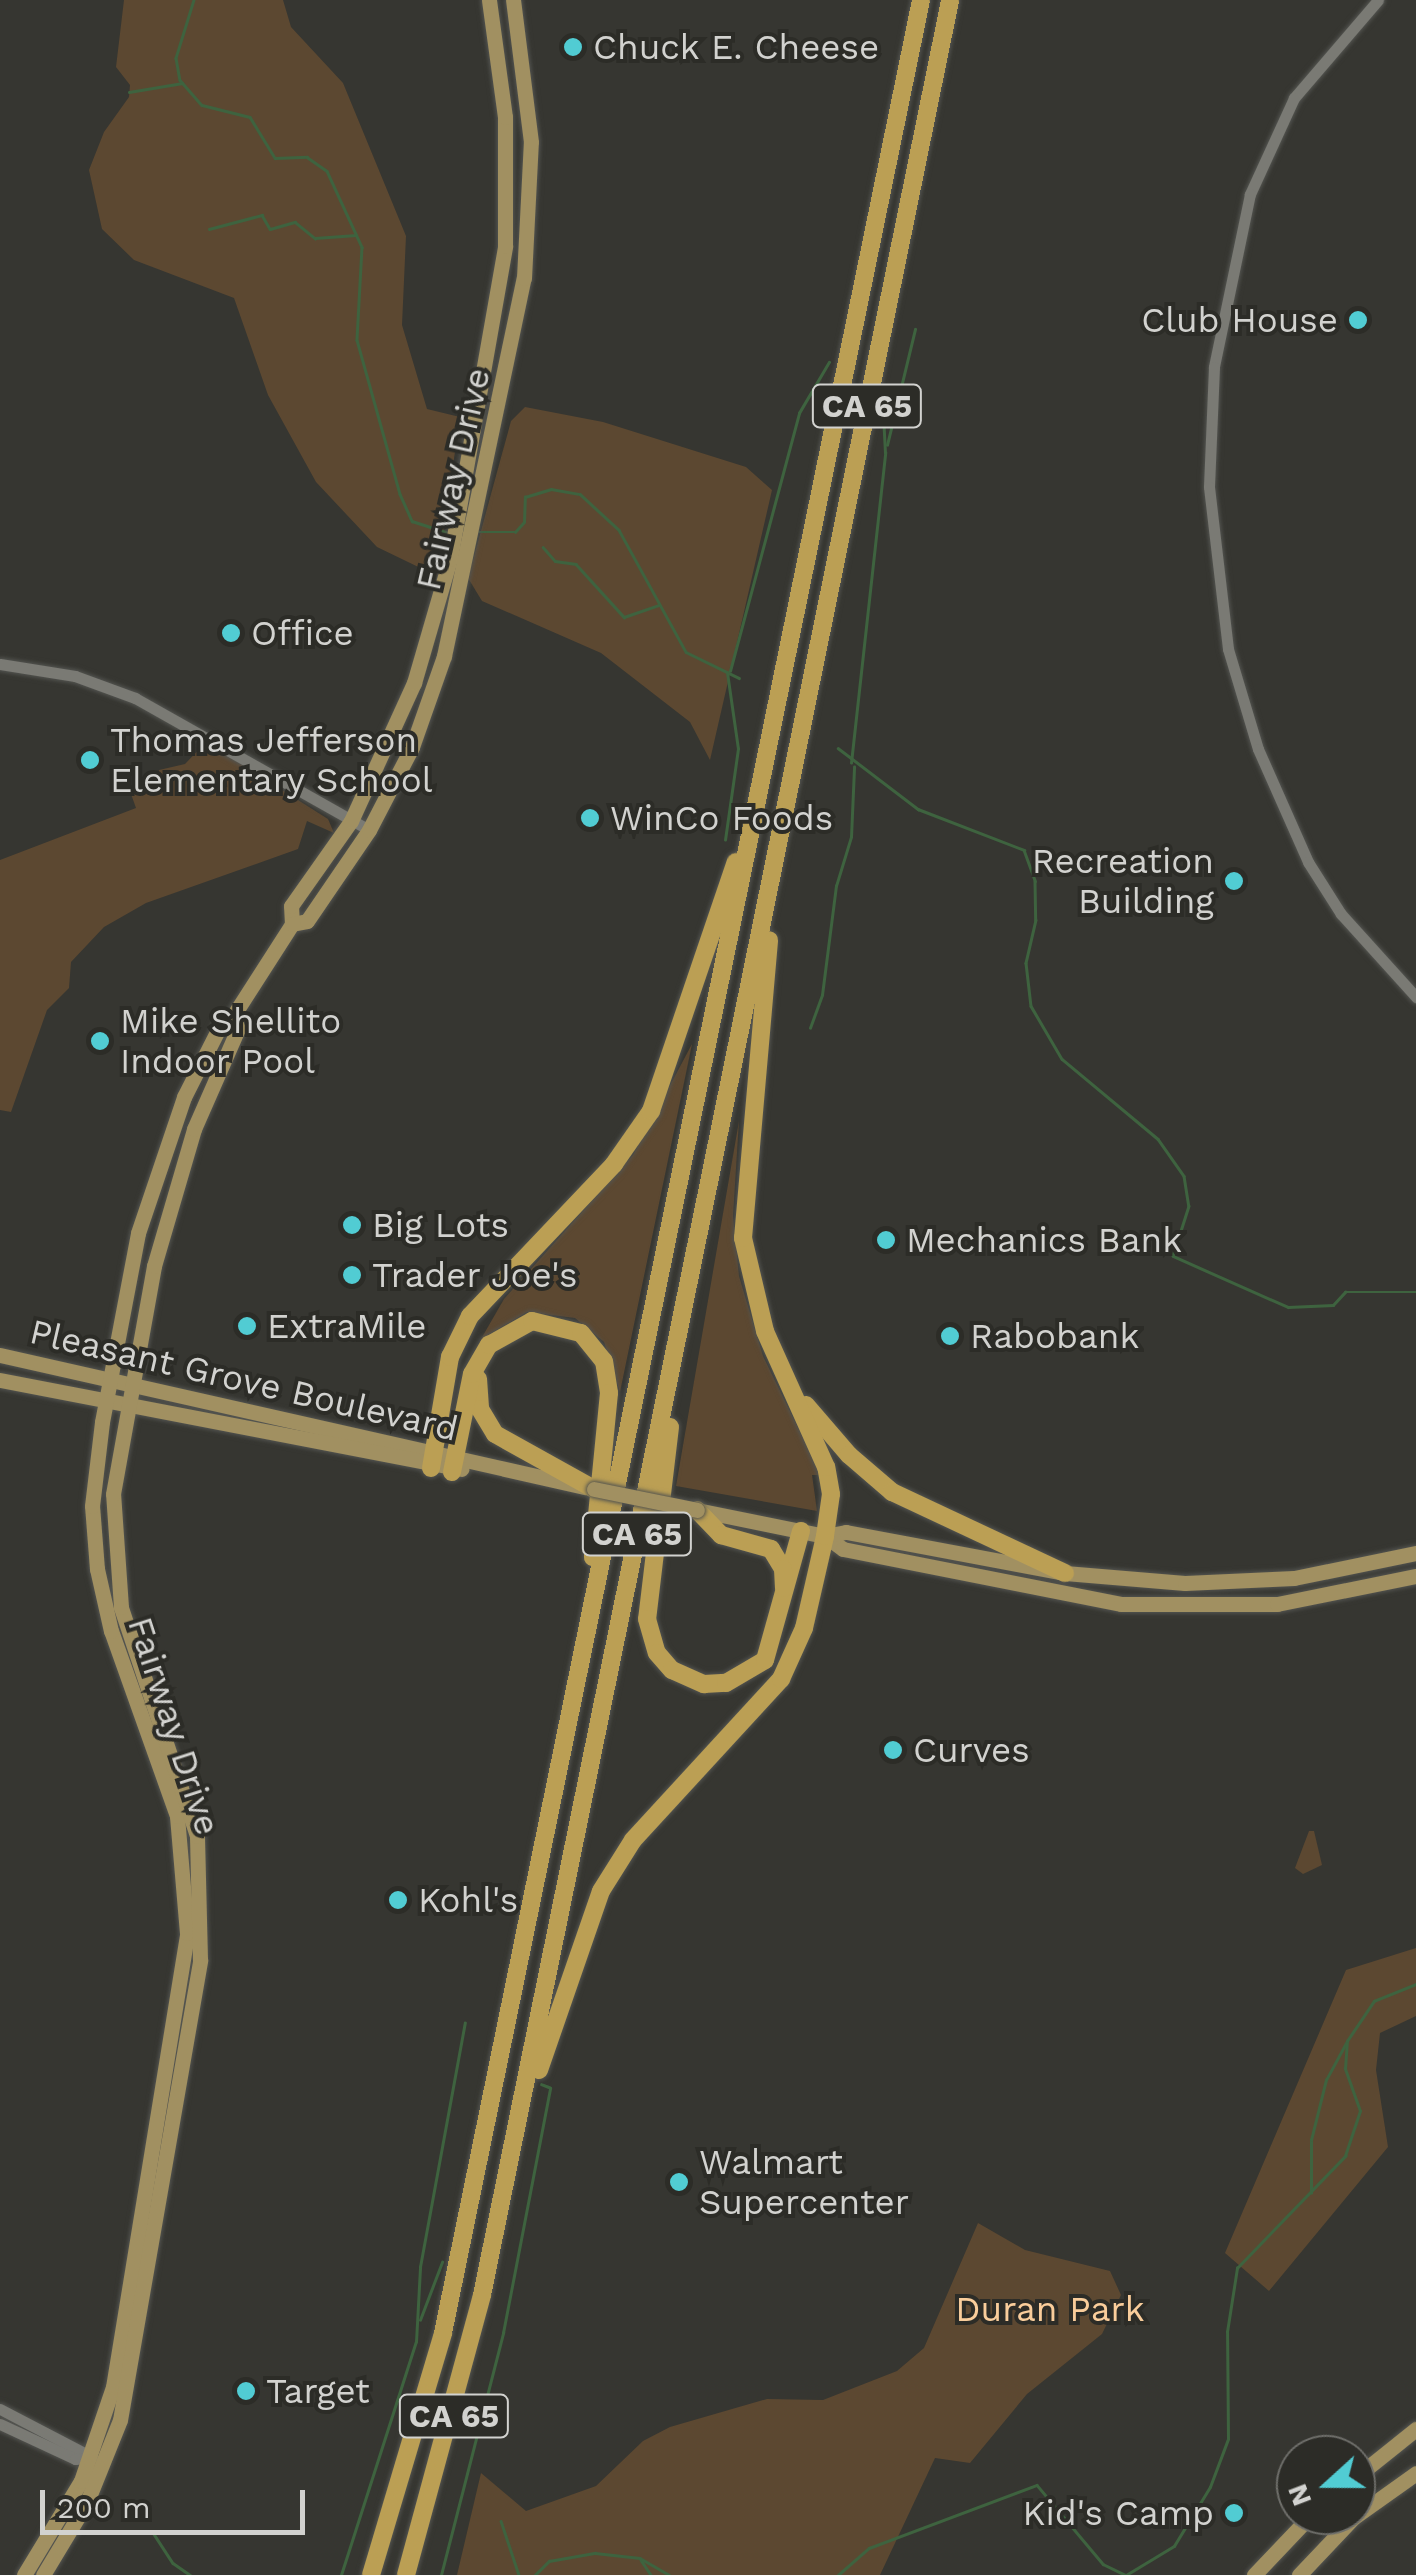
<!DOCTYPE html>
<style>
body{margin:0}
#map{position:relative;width:1416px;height:2575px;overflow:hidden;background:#363631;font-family:"Work Sans",sans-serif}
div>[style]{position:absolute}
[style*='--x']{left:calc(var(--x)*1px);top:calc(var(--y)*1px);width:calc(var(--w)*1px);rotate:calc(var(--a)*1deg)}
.green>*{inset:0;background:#5c4831}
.stream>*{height:2.5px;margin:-1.25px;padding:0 1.25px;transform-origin:1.25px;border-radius:1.25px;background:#3e633f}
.roads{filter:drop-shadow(0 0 2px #535450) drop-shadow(0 0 2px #535450)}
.minor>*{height:11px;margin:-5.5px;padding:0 5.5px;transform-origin:5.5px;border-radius:5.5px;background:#7a7a74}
.major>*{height:15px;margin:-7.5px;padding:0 7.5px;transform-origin:7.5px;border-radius:7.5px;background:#a19061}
.highway>*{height:18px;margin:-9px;padding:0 9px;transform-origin:9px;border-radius:9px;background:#bb9f54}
.bridges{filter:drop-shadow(0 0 2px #535450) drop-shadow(0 0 2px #535450)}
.major-bridge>*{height:15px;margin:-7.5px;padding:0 7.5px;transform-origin:7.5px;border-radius:7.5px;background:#a19061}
.dots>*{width:28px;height:28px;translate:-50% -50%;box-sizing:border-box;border:5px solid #2c2c27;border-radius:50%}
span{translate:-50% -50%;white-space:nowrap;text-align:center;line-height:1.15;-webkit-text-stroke:8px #2c2c27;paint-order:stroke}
.shield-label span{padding:2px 8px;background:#2c2c27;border:2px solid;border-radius:8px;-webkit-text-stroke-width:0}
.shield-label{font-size:32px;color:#d2d2cf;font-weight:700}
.poi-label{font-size:35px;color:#d2d2cf}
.left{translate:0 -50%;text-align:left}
.right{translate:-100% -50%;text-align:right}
.street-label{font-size:35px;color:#d2d2cf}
.park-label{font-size:35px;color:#f9cd9b}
.north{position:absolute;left:1276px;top:2435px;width:100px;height:100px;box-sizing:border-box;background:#2c2c27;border:2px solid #6e6e6a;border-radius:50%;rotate:249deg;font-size:28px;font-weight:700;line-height:40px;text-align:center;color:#d2d2cf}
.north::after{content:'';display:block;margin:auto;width:35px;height:45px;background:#51ccd3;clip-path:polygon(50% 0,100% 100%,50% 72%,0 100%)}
.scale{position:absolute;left:40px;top:2490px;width:265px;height:45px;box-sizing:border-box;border:5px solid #d2d2cf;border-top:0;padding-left:12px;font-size:30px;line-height:35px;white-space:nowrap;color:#d2d2cf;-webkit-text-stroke:8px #2c2c27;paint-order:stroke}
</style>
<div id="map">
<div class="green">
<div style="clip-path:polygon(124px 0,283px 0,291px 27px,343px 83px,406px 236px,402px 325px,427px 409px,460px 417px,437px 576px,377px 547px,316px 482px,268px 395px,234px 298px,134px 260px,102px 229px,89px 170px,104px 132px,129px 97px,130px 85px,116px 67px)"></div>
<div style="clip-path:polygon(525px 407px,603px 422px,746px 467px,772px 490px,710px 760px,690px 722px,601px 653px,482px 601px,468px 578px,511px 421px)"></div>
<div style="clip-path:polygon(206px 742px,328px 819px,334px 833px,307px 821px,298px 849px,146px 903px,104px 927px,71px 962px,69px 988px,47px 1010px,11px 1112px,0 1110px,0 860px,136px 808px,131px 794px,158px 788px,159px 770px,185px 764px)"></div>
<div style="clip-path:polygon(692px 1044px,620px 1392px,604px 1342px,575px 1318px,527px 1312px,481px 1339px,504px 1299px,633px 1155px)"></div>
<div style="clip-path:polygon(739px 1121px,733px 1216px,739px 1276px,763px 1356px,821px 1475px,812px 1475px,817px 1511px,676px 1486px)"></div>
<div style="clip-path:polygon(1309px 1831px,1314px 1831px,1322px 1865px,1303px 1874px,1295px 1868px)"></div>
<div style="clip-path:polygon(1416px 1948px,1416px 2016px,1380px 2033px,1376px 2070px,1388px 2147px,1269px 2291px,1225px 2253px,1346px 1970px)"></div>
<div style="clip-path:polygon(978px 2223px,1025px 2250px,1110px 2271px,1121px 2295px,1102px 2334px,1027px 2394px,970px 2463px,935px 2458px,880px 2575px,457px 2575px,481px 2473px,526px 2511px,596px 2486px,643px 2441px,670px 2427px,767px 2399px,823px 2400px,897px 2371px,924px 2348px)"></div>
</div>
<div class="stream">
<div style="--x:194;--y:0;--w:61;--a:107.2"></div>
<div style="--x:176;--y:58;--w:22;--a:80"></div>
<div style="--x:180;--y:80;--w:33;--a:49"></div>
<div style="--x:202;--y:105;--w:49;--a:14"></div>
<div style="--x:250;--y:117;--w:48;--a:58.6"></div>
<div style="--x:275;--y:158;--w:32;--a:-2"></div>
<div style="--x:307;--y:157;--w:24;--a:35"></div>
<div style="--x:327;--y:171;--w:84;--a:65.3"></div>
<div style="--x:362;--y:247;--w:93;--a:93.1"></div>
<div style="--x:357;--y:340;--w:160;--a:74.4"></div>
<div style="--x:400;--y:494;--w:30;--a:66"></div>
<div style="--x:412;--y:521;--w:36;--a:18"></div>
<div style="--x:129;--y:92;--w:54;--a:-9.6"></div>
<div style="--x:209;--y:229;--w:55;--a:-14.8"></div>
<div style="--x:262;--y:215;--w:16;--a:60"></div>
<div style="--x:270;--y:229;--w:26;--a:-16"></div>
<div style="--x:295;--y:222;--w:26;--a:39"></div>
<div style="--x:315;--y:238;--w:41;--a:-4.2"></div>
<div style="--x:887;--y:445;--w:119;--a:-76.4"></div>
<div style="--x:479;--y:532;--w:36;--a:0"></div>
<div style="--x:515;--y:532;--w:13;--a:-48"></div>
<div style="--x:524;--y:522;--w:25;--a:-88"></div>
<div style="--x:525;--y:497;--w:27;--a:-17"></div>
<div style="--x:551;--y:489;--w:29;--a:10"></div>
<div style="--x:580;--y:494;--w:53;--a:42.7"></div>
<div style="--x:619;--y:530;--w:139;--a:61.2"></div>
<div style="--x:686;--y:652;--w:59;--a:26.1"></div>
<div style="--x:543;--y:547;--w:18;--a:49"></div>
<div style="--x:555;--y:561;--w:21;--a:8"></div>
<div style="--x:576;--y:564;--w:72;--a:47.8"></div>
<div style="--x:624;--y:617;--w:36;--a:-19"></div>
<div style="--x:730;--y:671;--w:267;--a:-75"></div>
<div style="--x:799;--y:413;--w:59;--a:-59.5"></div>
<div style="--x:838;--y:748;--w:101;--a:37.3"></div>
<div style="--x:918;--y:809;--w:114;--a:21.1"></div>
<div style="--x:1024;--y:850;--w:33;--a:70"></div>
<div style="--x:1035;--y:881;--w:39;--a:89"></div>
<div style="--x:1036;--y:920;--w:44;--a:103.1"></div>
<div style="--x:1026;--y:963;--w:43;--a:83.4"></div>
<div style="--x:1031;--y:1006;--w:61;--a:59.7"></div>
<div style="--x:1062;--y:1059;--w:125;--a:39.8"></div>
<div style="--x:1158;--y:1139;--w:45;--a:54.9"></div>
<div style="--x:1184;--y:1176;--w:30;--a:81"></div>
<div style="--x:1189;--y:1206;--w:52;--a:107.7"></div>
<div style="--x:1173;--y:1256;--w:126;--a:23.9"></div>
<div style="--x:1288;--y:1307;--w:45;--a:-2.5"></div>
<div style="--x:1333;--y:1305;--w:18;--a:-47"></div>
<div style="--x:1345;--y:1292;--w:71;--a:0"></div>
<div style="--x:851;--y:763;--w:312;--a:-83.7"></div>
<div style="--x:885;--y:453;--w:57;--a:-93"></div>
<div style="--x:725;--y:840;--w:92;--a:-81.9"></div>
<div style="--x:738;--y:749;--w:77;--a:-98.2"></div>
<div style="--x:810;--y:1028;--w:35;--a:-70"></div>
<div style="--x:822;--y:995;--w:110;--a:-82.7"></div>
<div style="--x:836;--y:886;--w:51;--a:-73"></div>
<div style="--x:851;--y:837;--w:70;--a:-87.5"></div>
<div style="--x:1311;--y:2193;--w:53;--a:-90"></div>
<div style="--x:1311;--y:2140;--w:62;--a:-76"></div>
<div style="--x:1326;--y:2080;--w:42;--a:-61.6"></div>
<div style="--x:420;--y:2320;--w:62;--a:-69.2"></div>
<div style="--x:501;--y:2521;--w:57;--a:71.6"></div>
<div style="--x:152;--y:2531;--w:38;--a:57"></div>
<div style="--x:173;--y:2563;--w:21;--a:35"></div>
<div style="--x:641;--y:2560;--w:18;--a:56"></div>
<div style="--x:341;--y:2575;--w:245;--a:-72.2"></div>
<div style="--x:416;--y:2342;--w:75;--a:-86.9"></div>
<div style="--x:420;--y:2267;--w:248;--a:-79.6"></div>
<div style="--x:441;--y:2575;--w:250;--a:-75.6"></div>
<div style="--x:503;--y:2333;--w:249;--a:-79.1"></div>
<div style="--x:550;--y:2088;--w:9;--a:-159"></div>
<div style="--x:535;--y:2575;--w:20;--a:-45"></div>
<div style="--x:549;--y:2561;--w:47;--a:-9.9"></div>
<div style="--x:595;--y:2553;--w:45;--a:6.3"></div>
<div style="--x:640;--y:2558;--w:34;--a:30"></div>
<div style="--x:838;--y:2575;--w:41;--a:-41.1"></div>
<div style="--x:869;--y:2548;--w:179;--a:-20.6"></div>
<div style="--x:1037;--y:2485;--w:103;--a:50.1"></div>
<div style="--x:1103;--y:2564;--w:25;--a:26"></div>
<div style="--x:1126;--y:2575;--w:56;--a:-31.1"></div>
<div style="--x:1174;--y:2546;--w:69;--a:-58.6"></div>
<div style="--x:1210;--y:2487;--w:51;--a:-69.4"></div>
<div style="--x:1228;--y:2439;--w:107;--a:-90.5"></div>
<div style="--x:1227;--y:2332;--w:65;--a:-81.1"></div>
<div style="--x:1237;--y:2268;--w:156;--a:-46"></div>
<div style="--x:1345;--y:2156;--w:47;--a:-71.6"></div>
<div style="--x:1360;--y:2111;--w:45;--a:-109.7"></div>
<div style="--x:1345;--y:2069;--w:28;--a:-86"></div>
<div style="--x:1347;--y:2041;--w:48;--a:-56"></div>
<div style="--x:1374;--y:2001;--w:45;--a:-22"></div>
</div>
<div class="roads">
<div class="minor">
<div style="--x:1378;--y:0;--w:129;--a:130.6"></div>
<div style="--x:1294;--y:98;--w:106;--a:114.6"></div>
<div style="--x:1250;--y:194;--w:177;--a:101.8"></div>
<div style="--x:1214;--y:367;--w:120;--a:92.4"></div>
<div style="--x:1209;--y:487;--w:163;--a:83.3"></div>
<div style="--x:1228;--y:649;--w:104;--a:73.3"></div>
<div style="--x:1258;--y:749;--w:124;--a:66.1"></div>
<div style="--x:1308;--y:862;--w:62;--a:57.6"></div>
<div style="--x:1341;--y:914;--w:112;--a:47.9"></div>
<div style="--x:0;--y:664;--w:76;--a:9.1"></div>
<div style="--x:75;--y:676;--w:64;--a:20.1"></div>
<div style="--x:135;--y:698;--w:269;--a:29.4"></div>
<div style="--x:0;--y:2409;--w:104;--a:27.6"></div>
<div style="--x:0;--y:2424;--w:83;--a:25"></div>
<div style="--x:75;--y:2459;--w:17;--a:-7"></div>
</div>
<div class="major">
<div style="--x:292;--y:924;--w:18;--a:-93"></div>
<div style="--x:291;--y:906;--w:104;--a:-54.8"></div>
<div style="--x:351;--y:821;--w:152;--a:-65.5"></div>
<div style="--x:414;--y:683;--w:129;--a:-73.8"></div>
<div style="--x:450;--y:559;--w:318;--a:-80"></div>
<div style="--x:505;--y:246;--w:129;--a:-90"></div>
<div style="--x:505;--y:117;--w:118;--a:-97.8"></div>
<div style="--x:0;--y:1355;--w:600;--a:12.72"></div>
<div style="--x:0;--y:1380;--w:470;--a:10.9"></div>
<div style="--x:697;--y:1510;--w:131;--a:11.5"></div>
<div style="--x:825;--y:1536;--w:22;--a:36"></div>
<div style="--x:843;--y:1549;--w:283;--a:11.2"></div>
<div style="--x:1121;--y:1604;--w:156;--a:0"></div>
<div style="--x:1277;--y:1604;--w:142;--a:-11.4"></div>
<div style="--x:825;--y:1536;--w:21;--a:-11"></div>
<div style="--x:846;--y:1532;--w:223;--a:10.6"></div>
<div style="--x:1065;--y:1573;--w:120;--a:4.8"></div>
<div style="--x:1185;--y:1583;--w:109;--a:-2.6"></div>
<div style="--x:1294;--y:1578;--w:125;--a:-11.6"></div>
<div style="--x:1356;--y:2477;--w:77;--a:-38.7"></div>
<div style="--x:24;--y:2575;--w:110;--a:-58.8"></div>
<div style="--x:81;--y:2481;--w:99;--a:-71.2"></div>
<div style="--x:113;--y:2387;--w:460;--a:-80.7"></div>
<div style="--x:187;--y:1933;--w:117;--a:-94.9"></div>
<div style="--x:177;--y:1816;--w:196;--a:-109.6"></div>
<div style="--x:111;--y:1631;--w:64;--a:-102.7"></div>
<div style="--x:97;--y:1569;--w:63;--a:-94.5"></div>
<div style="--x:92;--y:1506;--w:85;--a:-83.2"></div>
<div style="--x:102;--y:1422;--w:192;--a:-79.2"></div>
<div style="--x:138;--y:1233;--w:144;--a:-71.3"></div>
<div style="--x:184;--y:1097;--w:84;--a:-63.1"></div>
<div style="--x:222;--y:1022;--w:13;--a:-29"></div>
<div style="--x:233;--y:1016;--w:109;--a:-57.3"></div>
<div style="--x:292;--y:924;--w:15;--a:-11"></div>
<div style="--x:307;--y:921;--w:110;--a:-55.7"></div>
<div style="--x:369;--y:830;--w:93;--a:-62.6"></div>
<div style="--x:412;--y:747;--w:96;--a:-70.6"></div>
<div style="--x:444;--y:656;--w:386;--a:-78.1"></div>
<div style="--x:524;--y:278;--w:136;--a:-87.1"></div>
<div style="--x:531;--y:142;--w:143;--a:-97.2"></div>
<div style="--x:43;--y:2575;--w:85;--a:-58.9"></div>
<div style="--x:87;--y:2502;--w:88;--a:-68.1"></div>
<div style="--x:120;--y:2420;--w:467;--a:-80.1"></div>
<div style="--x:200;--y:1960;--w:124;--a:-91.4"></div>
<div style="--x:197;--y:1836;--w:241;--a:-108.4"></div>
<div style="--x:121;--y:1607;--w:113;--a:-94"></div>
<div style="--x:113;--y:1494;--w:232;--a:-79.8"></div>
<div style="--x:154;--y:1266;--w:143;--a:-73.7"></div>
<div style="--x:194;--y:1129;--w:109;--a:-66.3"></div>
<div style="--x:238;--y:1029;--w:14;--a:-111"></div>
<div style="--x:1254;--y:2575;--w:83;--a:-46.5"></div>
<div style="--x:1299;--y:2575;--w:79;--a:-46.5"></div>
<div style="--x:1353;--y:2518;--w:77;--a:-35.5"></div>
</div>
<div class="highway">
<div style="--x:478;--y:1379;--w:30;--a:86"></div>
<div style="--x:480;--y:1409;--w:29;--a:59"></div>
<div style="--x:495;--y:1434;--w:113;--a:29.1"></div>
<div style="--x:806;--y:1405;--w:66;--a:49.3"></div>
<div style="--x:849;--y:1455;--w:57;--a:40.7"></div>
<div style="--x:892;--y:1492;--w:191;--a:25.1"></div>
<div style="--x:670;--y:1427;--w:193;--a:96.8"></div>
<div style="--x:647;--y:1619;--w:35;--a:74"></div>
<div style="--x:657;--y:1653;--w:23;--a:49"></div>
<div style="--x:672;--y:1670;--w:35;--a:24"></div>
<div style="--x:704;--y:1684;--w:22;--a:-3"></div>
<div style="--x:726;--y:1683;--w:45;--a:-30.5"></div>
<div style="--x:765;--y:1660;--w:134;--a:-74.4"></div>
<div style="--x:431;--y:1468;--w:113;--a:-80.3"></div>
<div style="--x:450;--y:1357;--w:46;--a:-64"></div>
<div style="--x:470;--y:1316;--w:209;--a:-46.5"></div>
<div style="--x:614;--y:1164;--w:65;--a:-55.1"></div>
<div style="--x:651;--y:1111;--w:263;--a:-71.2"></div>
<div style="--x:452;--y:1472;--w:100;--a:-78.5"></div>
<div style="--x:472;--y:1374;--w:34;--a:-60"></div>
<div style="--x:489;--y:1345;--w:49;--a:-29.2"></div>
<div style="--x:532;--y:1321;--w:50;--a:13.8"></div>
<div style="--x:581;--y:1333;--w:36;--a:51"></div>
<div style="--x:604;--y:1361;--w:32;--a:81"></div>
<div style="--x:609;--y:1393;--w:165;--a:95.6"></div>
<div style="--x:697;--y:1510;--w:35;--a:46"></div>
<div style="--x:721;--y:1535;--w:52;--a:15.6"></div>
<div style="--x:771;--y:1549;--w:23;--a:59"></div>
<div style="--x:783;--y:1569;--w:19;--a:87"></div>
<div style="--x:539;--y:2070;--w:189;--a:-70.9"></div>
<div style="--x:601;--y:1891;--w:60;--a:-57.9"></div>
<div style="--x:633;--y:1840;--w:219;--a:-47.4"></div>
<div style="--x:781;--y:1679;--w:56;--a:-65.7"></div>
<div style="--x:804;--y:1628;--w:94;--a:-77.1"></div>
<div style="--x:825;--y:1536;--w:42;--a:-81.9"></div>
<div style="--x:831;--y:1494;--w:27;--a:-100"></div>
<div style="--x:826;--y:1467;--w:149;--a:-114.2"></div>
<div style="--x:765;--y:1331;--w:96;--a:-103.3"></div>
<div style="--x:743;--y:1238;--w:299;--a:-85"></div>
<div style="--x:371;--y:2575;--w:252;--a:-73.4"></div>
<div style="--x:443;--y:2333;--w:2381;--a:-78.42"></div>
<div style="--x:406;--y:2575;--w:290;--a:-74.8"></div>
<div style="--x:482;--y:2295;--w:2342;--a:-78.47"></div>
</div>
</div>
<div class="bridges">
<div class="major-bridge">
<div style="--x:594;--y:1489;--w:105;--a:11.5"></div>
</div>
</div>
<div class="dots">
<div style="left:573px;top:47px;background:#51ccd3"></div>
<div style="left:1358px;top:320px;background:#51ccd3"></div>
<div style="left:231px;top:633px;background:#51ccd3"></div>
<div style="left:90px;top:760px;background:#51ccd3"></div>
<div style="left:590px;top:818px;background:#51ccd3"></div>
<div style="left:1234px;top:881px;background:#51ccd3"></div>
<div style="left:100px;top:1041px;background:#51ccd3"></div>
<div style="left:352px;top:1225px;background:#51ccd3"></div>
<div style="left:886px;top:1240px;background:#51ccd3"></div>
<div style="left:352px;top:1275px;background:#51ccd3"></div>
<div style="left:247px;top:1326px;background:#51ccd3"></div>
<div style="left:950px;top:1336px;background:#51ccd3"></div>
<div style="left:893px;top:1750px;background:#51ccd3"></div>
<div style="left:398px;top:1900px;background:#51ccd3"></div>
<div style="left:679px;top:2182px;background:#51ccd3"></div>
<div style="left:246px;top:2391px;background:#51ccd3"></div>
<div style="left:1234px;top:2513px;background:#51ccd3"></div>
</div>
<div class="shield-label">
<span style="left:867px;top:406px">CA 65</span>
<span style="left:637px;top:1534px">CA 65</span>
<span style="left:454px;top:2416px">CA 65</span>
</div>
<div class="poi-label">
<span class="left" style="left:593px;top:47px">Chuck E. Cheese</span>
<span class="right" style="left:1338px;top:320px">Club House</span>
<span class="left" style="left:251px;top:633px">Office</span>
<span class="left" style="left:110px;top:760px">Thomas Jefferson<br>Elementary School</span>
<span class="left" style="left:610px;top:818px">WinCo Foods</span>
<span class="right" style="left:1214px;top:881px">Recreation<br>Building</span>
<span class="left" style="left:120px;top:1041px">Mike Shellito<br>Indoor Pool</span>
<span class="left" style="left:372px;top:1225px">Big Lots</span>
<span class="left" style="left:906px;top:1240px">Mechanics Bank</span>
<span class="left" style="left:372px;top:1275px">Trader Joe's</span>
<span class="left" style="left:267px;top:1326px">ExtraMile</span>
<span class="left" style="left:970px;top:1336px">Rabobank</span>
<span class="left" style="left:913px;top:1750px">Curves</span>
<span class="left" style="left:418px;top:1900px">Kohl's</span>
<span class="left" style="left:699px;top:2182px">Walmart<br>Supercenter</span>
<span class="left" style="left:266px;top:2391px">Target</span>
<span class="right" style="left:1214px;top:2513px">Kid's Camp</span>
</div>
<div class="street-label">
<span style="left:453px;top:479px;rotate:-77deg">Fairway Drive</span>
<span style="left:244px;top:1380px;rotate:13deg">Pleasant Grove Boulevard</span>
<span style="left:174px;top:1726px;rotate:72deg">Fairway Drive</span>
</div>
<div class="park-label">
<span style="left:1050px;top:2309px">Duran Park</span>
</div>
<div class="north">N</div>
<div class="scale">200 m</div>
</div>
